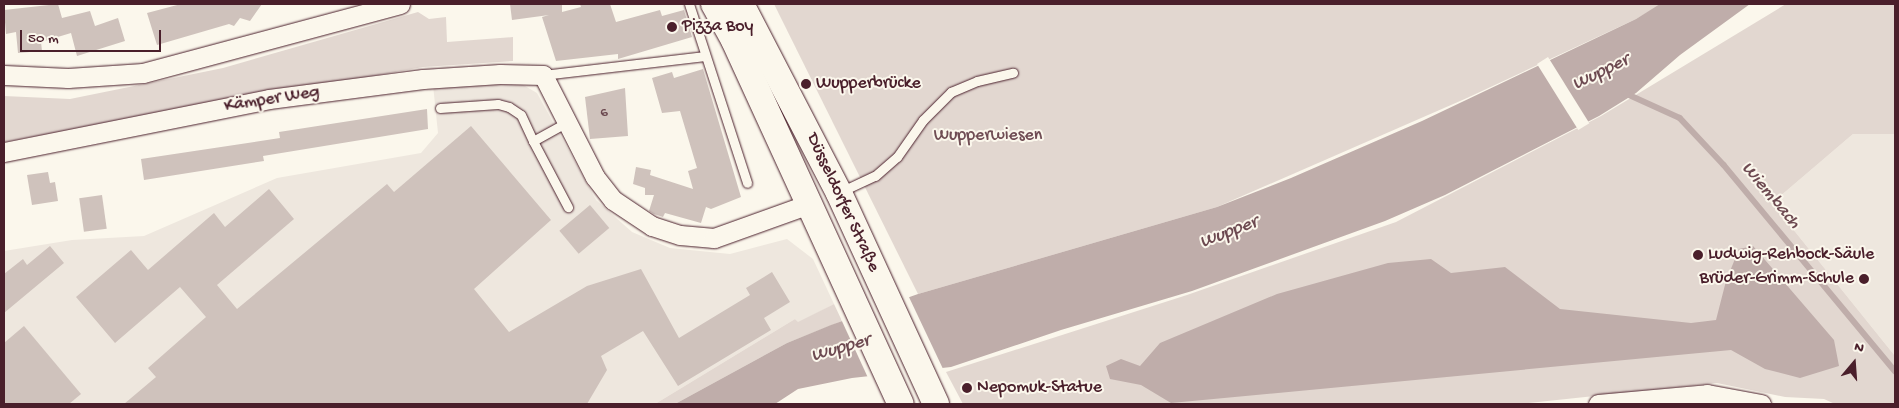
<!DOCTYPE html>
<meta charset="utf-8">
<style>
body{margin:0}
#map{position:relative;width:1899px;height:408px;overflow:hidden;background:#fbf7ec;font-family:"Gochi Hand",sans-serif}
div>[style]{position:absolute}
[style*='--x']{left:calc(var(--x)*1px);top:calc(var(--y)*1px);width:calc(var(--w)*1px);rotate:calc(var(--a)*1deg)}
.built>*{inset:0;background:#eee7de}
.green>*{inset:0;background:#e2d7d0}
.water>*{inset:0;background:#bfadaa}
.pier>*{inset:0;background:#fbf7ec;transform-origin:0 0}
.stream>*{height:5.5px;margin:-2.75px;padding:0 2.75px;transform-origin:2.75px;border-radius:2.75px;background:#bfadaa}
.building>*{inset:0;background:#cfc2bc;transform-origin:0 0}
.roads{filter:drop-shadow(0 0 1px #4a1f2b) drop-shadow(0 0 1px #4a1f2b)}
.lane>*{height:9px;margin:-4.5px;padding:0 4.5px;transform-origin:4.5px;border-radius:4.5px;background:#fbf7ec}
.street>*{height:19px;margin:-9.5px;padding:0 9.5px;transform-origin:9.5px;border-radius:9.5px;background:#fbf7ec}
.secondary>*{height:26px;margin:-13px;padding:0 13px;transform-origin:13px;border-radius:13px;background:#fbf7ec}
.dots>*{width:14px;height:14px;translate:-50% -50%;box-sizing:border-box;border:2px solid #fbf7ec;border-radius:50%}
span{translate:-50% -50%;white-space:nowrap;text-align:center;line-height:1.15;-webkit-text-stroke:4px #fbf7ec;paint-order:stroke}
.number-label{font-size:15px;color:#6b484f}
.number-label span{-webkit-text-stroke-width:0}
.poi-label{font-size:18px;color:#4a1f2b}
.left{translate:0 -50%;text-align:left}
.right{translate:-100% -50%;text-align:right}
.street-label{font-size:18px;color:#4a1f2b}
.park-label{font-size:18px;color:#704d54}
.water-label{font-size:19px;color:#6d4a51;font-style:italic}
.frame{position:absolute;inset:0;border:5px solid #4a1f2b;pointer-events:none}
.north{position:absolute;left:1829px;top:338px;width:50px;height:50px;-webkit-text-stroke:4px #fbf7ec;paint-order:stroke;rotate:18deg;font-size:14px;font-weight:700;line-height:20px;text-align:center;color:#4a1f2b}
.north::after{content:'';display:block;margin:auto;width:18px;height:22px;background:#4a1f2b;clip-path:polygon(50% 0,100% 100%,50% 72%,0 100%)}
.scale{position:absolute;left:20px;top:30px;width:141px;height:22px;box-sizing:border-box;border:2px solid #4a1f2b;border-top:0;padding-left:6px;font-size:15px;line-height:18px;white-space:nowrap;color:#4a1f2b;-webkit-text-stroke:4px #fbf7ec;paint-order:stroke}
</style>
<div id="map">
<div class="built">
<div style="clip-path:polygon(518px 82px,537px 93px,596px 200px,632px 232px,670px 248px,730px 254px,787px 239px,813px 259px,834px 304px,798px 323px,795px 319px,655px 404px,4px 404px,4px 251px,72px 240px,144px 236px,277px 178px,421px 153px,438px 133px,433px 85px)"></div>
<div style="clip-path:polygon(1853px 134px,1895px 134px,1895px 356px,1772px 203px)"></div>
</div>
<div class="green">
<div style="clip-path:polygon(774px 4px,1662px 4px,1636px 19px,1467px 98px,1217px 207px,918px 294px)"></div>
<div style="clip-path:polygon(1786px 4px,1895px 4px,1895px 134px,1853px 134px,1772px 203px,1895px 356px,1895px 404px,1835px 404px,1824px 399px,1785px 397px,1717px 383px,1519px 404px,963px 404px,946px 372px,1187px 295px,1396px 222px,1601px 116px)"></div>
<div style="clip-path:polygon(418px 12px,429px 19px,446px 17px,447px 42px,513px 37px,513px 61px,423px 67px,4px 142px,4px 96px,70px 99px,223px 68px)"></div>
<div style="clip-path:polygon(834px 304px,842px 321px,787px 343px,675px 404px,655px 404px,795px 319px,798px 322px)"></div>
</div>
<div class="water">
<div style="clip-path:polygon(1660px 4px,1750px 4px,1680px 55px,1636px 93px,1599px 116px,1445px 195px,1385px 221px,1192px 291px,1061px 330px,951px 367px,852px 378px,798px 389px,775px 404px,675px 404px,787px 343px,831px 325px,918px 294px,1217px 207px,1291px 178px,1422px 121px,1636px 19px)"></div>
<div style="clip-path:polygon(1753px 246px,1834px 340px,1839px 366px,1800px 378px,1765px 369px,1731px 350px,1171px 403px,1141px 385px,1110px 379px,1106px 366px,1121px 359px,1140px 366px,1160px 343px,1277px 294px,1388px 263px,1431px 259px,1451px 273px,1505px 267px,1560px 309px,1691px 323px,1716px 320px,1726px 281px,1739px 249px)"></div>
</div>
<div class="pier">
<div style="left:1548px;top:57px;width:78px;height:13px;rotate:58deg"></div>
<div style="clip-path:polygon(908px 295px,944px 371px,869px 380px,841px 319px)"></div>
</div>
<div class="stream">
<div style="--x:1625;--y:93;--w:60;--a:24.4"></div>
<div style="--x:1680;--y:118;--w:64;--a:46.9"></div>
<div style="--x:1724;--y:165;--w:268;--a:50.3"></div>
</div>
<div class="building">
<div style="clip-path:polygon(58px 4px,62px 18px,90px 11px,95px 26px,118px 18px,125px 41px,77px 56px,71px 33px,41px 42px,42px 51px,18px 53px,16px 32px,6px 34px,4px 10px)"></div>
<div style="clip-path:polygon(181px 4px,262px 4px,250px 21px,240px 18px,234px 26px,229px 24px,157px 45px,147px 13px)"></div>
<div style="clip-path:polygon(510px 4px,562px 4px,562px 12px,581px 7px,580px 4px,610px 4px,616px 22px,660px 10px,662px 16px,684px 10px,692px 37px,618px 59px,618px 54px,556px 61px,542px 17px,549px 15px,512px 20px)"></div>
<div style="clip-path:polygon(703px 69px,741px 197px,711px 209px,706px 207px,701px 223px,665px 213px,663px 217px,654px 214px,649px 211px,654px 195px,645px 195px,645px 188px,633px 184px,636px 167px,651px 170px,650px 175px,693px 189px,688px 171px,697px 168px,680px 111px,662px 113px,652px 78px,672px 72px,674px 78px)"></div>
<div style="clip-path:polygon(625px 88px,628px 136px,590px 139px,585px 97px)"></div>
<div style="clip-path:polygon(427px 109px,428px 129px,263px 156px,264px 161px,144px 180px,141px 159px,280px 138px,279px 132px)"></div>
<div style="clip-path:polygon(471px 126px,551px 220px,474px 289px,509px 332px,587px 286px,641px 269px,679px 338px,750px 295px,746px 288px,772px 272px,790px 302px,764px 318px,771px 330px,678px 386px,643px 331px,601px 356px,607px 370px,587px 404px,124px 404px,156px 377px,148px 368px,206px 317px,180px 287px,115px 343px,76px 297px,131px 250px,148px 270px,214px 213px,225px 227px,269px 189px,294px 219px,217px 285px,237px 309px,387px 184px,394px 192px)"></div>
<div style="clip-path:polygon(48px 172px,50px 183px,55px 182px,58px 201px,32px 205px,27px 175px)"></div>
<div style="left:102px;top:195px;width:34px;height:23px;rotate:82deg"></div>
<div style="left:590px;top:205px;width:30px;height:40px;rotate:50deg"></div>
<div style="clip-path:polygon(50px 246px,64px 263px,4px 313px,4px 274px,23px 259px,27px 265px)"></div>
<div style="clip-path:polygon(24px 326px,81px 394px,69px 404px,4px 404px,4px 343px)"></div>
</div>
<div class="roads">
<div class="lane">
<div style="--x:689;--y:4;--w:188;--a:72"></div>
<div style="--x:543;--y:75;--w:163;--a:-6.7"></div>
<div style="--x:440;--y:108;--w:58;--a:-3.9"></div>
<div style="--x:498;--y:104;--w:11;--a:15"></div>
<div style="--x:509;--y:107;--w:14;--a:34"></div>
<div style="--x:521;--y:115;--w:29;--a:65"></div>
<div style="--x:533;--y:141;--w:38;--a:-29"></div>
<div style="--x:533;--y:141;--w:75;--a:62.1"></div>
<div style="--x:840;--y:192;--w:38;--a:-25"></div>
<div style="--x:875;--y:176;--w:29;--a:-41"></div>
<div style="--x:897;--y:157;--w:45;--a:-54.9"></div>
<div style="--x:923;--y:120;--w:40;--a:-45"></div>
<div style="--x:951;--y:92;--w:28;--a:-23"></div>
<div style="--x:977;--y:81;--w:37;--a:-13"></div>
</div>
<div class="street">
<div style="--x:4;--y:75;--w:64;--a:2.7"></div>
<div style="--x:68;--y:78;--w:75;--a:-3.8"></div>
<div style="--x:143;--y:73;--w:266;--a:-15"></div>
<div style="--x:4;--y:152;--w:270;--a:-11.3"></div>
<div style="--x:269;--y:99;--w:155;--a:-7.4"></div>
<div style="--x:423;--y:79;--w:77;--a:-3.7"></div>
<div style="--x:500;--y:74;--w:43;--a:1.3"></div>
<div style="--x:543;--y:75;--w:114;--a:63"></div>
<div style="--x:595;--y:177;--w:29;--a:52"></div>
<div style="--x:613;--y:200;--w:47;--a:33.7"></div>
<div style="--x:652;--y:226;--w:29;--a:18"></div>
<div style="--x:680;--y:235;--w:34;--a:5"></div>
<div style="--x:714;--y:238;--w:101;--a:-19.7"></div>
<div style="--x:1598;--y:404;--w:109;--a:-5.2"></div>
<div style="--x:1707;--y:394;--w:55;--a:10.5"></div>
</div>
<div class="secondary">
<div style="--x:714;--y:4;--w:41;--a:60.9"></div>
<div style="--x:734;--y:40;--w:400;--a:65.4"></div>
<div style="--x:741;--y:4;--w:213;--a:62.6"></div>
<div style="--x:839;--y:193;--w:232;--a:65.3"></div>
</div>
</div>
<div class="dots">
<div style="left:672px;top:27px;background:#4a1f2b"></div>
<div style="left:806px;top:84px;background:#4a1f2b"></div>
<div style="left:1698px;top:255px;background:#4a1f2b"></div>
<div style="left:1864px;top:279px;background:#4a1f2b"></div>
<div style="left:967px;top:388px;background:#4a1f2b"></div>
</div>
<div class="number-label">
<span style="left:604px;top:114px">6</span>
</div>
<div class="poi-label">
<span class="left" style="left:682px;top:27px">Pizza Boy</span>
<span class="left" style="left:816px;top:84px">Wupperbrücke</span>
<span class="left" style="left:1708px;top:255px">Ludwig-Rehbock-Säule</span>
<span class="right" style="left:1854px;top:279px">Brüder-Grimm-Schule</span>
<span class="left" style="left:977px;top:388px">Nepomuk-Statue</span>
</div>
<div class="street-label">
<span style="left:272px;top:100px;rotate:-9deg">Kämper Weg</span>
<span style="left:842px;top:203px;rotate:65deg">Düsseldorfer Straße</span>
</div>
<div class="park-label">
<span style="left:988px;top:136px">Wupperwiesen</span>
</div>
<div class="water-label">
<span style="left:1601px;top:73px;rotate:-26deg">Wupper</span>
<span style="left:1770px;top:196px;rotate:50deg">Wiembach</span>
<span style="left:1229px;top:233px;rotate:-21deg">Wupper</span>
<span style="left:841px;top:349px;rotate:-16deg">Wupper</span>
</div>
<div class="frame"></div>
<div class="north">N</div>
<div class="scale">50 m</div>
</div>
